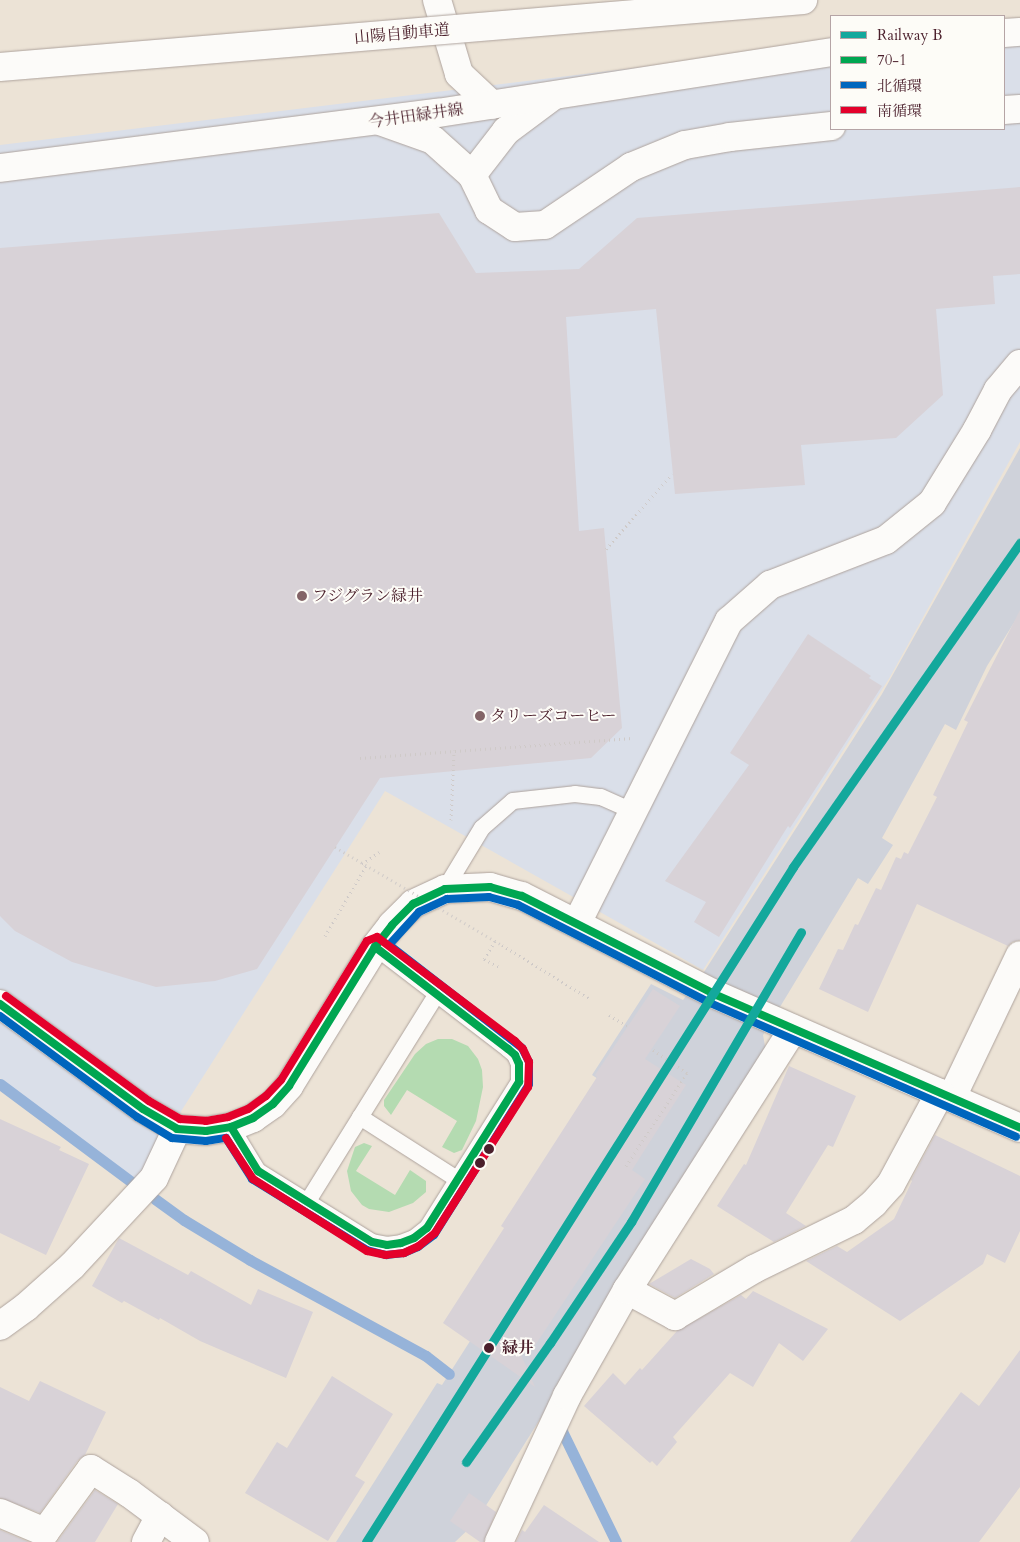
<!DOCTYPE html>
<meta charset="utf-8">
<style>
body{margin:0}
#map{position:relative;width:1020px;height:1542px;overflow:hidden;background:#ece3d6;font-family:Cardo,"Noto Serif JP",serif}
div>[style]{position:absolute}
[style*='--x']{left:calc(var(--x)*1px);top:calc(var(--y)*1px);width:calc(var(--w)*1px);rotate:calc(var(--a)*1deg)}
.built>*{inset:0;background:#dadfe9}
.industrial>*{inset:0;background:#cfd2da}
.green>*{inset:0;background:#b4dbb1}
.stream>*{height:11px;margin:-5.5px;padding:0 5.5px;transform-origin:5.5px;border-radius:5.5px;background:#96b3d9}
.building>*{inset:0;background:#d8d2d7}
.path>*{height:3px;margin-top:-1.5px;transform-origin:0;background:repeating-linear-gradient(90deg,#cfcac8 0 1px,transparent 0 5px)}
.roads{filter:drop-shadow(0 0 1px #aea39d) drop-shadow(0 0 1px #aea39d)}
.service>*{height:16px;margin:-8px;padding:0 8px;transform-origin:8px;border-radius:8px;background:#fcfbf9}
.minor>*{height:28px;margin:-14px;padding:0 14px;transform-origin:14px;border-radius:14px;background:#fcfbf9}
.tertiary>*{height:28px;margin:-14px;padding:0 14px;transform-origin:14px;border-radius:14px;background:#fcfbf9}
.secondary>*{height:28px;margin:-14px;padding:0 14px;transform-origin:14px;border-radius:14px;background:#fcfbf9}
.path-bridge>*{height:3px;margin-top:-1.5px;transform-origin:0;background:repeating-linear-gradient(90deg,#cfcac8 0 1px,transparent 0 5px)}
.bridges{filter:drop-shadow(0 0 1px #aea39d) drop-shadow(0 0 1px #aea39d)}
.motorway-bridge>*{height:28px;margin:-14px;padding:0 14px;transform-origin:14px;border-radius:14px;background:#fcfbf9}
.bus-1>*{height:8px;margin:-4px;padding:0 4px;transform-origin:4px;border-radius:4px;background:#00a651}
.bus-2>*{height:8px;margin:-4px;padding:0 4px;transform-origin:4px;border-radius:4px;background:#0065bd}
.bus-3>*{height:8px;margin:-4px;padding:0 4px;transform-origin:4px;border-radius:4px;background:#e4002b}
.rail-1>*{height:9px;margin:-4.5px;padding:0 4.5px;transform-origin:4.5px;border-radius:4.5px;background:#13a89c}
.dots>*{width:14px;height:14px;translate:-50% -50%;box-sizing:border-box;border:2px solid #fdfcf7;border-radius:50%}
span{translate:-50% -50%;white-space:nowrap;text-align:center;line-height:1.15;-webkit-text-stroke:4px #fdfcf7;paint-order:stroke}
.street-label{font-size:16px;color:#4a1f2b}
.poi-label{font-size:16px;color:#4a1f2b}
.left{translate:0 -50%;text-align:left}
.stop-label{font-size:16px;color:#4a1f2b;font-weight:700}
.legend{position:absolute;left:830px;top:15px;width:175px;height:115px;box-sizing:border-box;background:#fdfcf7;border:1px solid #b5a4a5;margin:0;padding:6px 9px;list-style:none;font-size:15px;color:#4a1f2b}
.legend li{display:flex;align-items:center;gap:10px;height:25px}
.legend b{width:25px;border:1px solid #b5a4a5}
</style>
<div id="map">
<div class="built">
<div style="clip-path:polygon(1020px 22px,1020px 442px,890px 677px,703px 970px,385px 791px,136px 1182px,0 1078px,0 145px,831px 44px,831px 129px,1004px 129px,1004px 24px)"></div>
</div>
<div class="industrial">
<div style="clip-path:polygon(1020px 448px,1020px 613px,987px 666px,956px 730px,945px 724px,882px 838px,893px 845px,868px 884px,858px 878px,763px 1035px,767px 1057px,475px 1523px,455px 1542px,336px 1542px,437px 1383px,442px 1385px,626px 1097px,592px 1075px,651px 984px,683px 1000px,704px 972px,882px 694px)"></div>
</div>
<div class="green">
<div style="clip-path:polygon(438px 1039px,452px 1039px,468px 1046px,478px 1059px,482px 1070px,483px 1087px,476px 1121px,462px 1150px,454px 1153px,442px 1147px,457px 1121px,407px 1090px,391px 1115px,384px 1106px,384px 1100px,415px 1054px,426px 1044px)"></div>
<div style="clip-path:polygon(364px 1143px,372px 1146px,356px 1171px,395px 1195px,410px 1170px,426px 1181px,426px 1192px,413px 1203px,389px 1212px,369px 1209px,362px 1205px,351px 1191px,347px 1171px,355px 1147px)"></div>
</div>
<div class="stream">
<div style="--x:0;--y:1084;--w:166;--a:36.7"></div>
<div style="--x:155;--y:1199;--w:36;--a:36"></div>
<div style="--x:184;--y:1220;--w:77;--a:31.2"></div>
<div style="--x:250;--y:1260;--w:200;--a:28.6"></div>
<div style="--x:426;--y:1356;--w:29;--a:38"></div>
<div style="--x:558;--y:1423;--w:132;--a:64"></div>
</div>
<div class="building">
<div style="clip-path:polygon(1020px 187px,1020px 274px,993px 276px,995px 304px,936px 309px,943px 395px,896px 438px,801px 445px,805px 485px,675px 494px,656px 309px,566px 317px,579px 531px,604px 528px,622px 728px,591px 758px,380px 778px,257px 969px,215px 981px,156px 987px,72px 962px,15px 931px,0 916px,0 248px,439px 213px,476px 273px,579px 269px,637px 218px)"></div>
<div style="clip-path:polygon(1020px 610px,1020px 940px,1012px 942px,1008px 946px,917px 904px,868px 1012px,819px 989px,838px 949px,843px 950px,855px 924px,858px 925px,876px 888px,881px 890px,896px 857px,901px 859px,904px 852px,908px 854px,937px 797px,933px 795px,968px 722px,964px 720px)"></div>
<div style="clip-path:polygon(808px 634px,871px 676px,869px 678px,882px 686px,790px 828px,788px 826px,719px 937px,694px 922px,706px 902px,665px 881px,749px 765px,730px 753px)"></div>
<div style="clip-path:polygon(653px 989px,680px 1006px,645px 1059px,686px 1085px,632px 1170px,645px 1179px,528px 1356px,518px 1348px,535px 1387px,443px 1323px,504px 1228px,501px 1226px,597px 1077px,595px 1075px)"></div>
<div style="clip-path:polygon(789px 1066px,856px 1096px,833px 1147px,828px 1145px,786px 1213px,806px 1226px,774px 1242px,717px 1206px,744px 1164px,746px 1165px)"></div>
<div style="clip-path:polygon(0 1119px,61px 1147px,59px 1150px,89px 1164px,46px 1255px,0 1233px)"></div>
<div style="clip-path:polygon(935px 1135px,1020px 1176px,1020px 1231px,1005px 1263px,987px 1254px,983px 1264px,900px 1321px,806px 1261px,837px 1246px,847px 1252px,894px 1219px,912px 1181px,911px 1180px)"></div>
<div style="clip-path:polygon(119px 1238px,188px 1275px,191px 1271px,251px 1305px,258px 1289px,313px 1312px,286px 1378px,200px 1341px,160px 1318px,159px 1320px,124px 1301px,122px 1303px,92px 1286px)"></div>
<div style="clip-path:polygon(691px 1259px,710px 1269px,714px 1274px,675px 1298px,649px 1284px)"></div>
<div style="clip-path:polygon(753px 1291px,828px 1329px,803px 1361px,779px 1343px,753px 1387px,730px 1373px,673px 1437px,677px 1442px,657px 1466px,652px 1461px,650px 1463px,584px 1406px,613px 1373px,625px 1385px,640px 1368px,642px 1370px,677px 1331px,741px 1295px,746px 1299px)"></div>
<div style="clip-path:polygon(1020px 1350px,1020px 1487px,979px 1542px,850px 1542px,961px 1392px,979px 1406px)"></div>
<div style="clip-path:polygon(332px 1376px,393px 1414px,355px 1476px,365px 1482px,328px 1541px,245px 1493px,277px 1442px,287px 1448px)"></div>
<div style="clip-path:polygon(40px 1381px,106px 1412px,85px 1455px,78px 1460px,40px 1513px,0 1498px,0 1387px,29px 1401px)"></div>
<div style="clip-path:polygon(95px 1490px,118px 1504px,95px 1542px,57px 1542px)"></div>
<div style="clip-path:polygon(469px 1493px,496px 1512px,484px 1542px,480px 1542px,450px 1521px)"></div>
<div style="clip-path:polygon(544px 1505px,599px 1542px,516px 1542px,522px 1530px,525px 1532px)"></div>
<div style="clip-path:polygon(0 1530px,29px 1542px,0 1542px)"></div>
</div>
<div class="path">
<div style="--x:606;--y:549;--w:100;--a:-48.7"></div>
<div style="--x:360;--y:758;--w:273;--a:-4.2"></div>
<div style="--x:451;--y:820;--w:70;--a:-87.5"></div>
<div style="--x:362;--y:864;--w:21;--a:-35"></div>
<div style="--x:325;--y:936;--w:81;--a:-59.6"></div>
<div style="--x:495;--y:941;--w:21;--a:121"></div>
<div style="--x:484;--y:959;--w:19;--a:28"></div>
<div style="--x:502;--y:945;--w:103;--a:31.5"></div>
<div style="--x:609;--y:1015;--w:21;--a:31"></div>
<div style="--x:626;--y:1166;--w:111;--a:-56.7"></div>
<div style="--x:687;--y:1073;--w:42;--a:-145.6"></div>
</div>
<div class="roads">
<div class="service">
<div style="--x:445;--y:889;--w:71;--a:-58.8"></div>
<div style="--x:482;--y:828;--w:41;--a:-41.1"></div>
<div style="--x:513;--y:801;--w:62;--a:-6.4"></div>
<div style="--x:575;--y:794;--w:26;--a:7"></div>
<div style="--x:601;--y:797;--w:35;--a:24"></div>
<div style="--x:360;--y:1117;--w:115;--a:32.6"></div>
<div style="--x:231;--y:1127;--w:52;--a:58.5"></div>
<div style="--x:258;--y:1171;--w:134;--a:31.9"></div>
<div style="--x:372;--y:1242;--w:15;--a:11"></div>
<div style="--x:387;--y:1245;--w:14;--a:-8"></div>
<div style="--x:401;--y:1243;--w:14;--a:-21"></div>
<div style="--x:414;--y:1238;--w:16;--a:-38"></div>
<div style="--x:427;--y:1228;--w:173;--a:-57.8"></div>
<div style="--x:519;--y:1082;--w:18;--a:-90"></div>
<div style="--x:519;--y:1064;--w:10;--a:-114"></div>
<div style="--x:515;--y:1055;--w:9;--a:-139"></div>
<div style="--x:508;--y:1049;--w:168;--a:-142.5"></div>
<div style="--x:308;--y:1201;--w:243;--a:-58.1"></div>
</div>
<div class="minor">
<div style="--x:437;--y:0;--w:77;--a:73.4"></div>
<div style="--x:459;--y:74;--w:45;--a:43.2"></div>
<div style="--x:380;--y:121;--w:56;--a:19.7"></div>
<div style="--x:433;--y:140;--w:52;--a:41.9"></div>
<div style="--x:472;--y:175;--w:56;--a:-52.3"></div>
<div style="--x:506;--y:131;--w:59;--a:-36.7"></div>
<div style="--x:952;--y:1097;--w:157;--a:-64.4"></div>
<div style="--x:627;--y:1290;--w:55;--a:28.4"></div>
<div style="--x:675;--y:1316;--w:92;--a:-30.7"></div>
<div style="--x:754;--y:1269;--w:111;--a:-26.1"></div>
<div style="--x:854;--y:1220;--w:26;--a:-40"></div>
<div style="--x:874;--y:1203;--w:25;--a:-48"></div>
<div style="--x:891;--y:1184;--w:103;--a:-61.7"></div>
<div style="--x:940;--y:1093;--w:87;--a:23.6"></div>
<div style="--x:0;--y:1326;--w:32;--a:-36"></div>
<div style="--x:26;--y:1307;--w:62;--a:-41.7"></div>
<div style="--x:72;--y:1266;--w:120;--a:-47"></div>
<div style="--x:154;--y:1178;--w:54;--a:-64.9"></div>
<div style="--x:0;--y:1513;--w:49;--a:22.9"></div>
<div style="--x:45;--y:1532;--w:78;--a:-53.9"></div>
<div style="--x:91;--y:1469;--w:45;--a:32.3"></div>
<div style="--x:129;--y:1493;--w:82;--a:36.6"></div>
<div style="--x:146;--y:1542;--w:30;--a:-62"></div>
<div style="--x:499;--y:1542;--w:161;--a:-65"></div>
<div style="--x:567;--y:1396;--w:122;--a:-60.5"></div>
<div style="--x:627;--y:1290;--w:309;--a:-57.5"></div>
</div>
<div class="tertiary">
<div style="--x:1004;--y:110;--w:16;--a:-4"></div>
<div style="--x:472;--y:175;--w:39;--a:64"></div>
<div style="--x:489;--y:210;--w:31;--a:33"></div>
<div style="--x:515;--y:227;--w:30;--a:-4"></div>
<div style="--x:545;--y:225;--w:104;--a:-34"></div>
<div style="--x:631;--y:167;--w:58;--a:-22.2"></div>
<div style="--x:685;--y:145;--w:46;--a:-10.1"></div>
<div style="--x:730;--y:137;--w:102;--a:-6.2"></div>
<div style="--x:577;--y:923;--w:338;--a:-63.3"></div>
<div style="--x:729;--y:621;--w:55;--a:-41.3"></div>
<div style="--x:770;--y:585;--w:124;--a:-21.2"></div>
<div style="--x:886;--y:540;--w:59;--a:-38.8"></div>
<div style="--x:932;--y:503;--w:86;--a:-58.3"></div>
<div style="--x:977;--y:430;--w:45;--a:-62.3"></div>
<div style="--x:998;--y:390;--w:34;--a:-50"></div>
<div style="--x:0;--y:1004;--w:177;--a:36.3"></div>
<div style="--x:143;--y:1109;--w:39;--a:30"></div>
<div style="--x:177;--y:1129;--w:29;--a:4"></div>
<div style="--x:206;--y:1131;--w:25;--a:-9"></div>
<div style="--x:231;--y:1127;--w:24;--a:-22"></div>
<div style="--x:253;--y:1118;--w:24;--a:-35"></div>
<div style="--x:273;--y:1104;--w:24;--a:-48"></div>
<div style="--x:289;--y:1086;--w:163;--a:-58.3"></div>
<div style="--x:375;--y:947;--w:28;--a:-52"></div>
<div style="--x:392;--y:925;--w:30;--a:-45"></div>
<div style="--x:413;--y:904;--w:35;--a:-25"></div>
<div style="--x:445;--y:889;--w:45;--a:-2.5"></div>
<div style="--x:490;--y:887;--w:33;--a:16"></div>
<div style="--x:522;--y:896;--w:216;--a:27"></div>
<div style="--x:714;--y:994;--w:247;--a:23.7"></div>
</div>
<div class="secondary">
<div style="--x:1004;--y:33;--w:16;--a:-4"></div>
<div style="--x:0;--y:168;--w:441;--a:-7.2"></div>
<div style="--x:438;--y:113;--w:398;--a:-8.8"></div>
</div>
</div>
<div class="path-bridge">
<div style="--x:335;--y:847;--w:194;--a:30.4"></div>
</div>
<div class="bridges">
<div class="motorway-bridge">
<div style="--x:0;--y:67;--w:806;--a:-4.77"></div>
</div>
</div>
<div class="bus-1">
<div style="--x:0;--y:1004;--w:177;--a:36.3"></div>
<div style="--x:143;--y:1109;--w:39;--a:30"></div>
<div style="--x:177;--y:1129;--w:29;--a:4"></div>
<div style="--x:206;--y:1131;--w:25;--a:-9"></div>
<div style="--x:231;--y:1127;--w:24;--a:-22"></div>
<div style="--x:253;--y:1118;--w:24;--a:-35"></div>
<div style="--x:273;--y:1104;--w:24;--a:-48"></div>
<div style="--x:289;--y:1086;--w:163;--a:-58.3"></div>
<div style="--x:375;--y:947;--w:28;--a:-52"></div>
<div style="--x:392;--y:925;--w:30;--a:-45"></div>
<div style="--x:413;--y:904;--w:35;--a:-25"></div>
<div style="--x:445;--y:889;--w:45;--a:-2.5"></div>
<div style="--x:490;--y:887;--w:33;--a:16"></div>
<div style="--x:522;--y:896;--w:216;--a:27"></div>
<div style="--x:714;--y:994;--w:334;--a:23.6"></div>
<div style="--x:231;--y:1127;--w:52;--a:58.5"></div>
<div style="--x:258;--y:1171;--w:134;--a:31.9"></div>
<div style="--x:372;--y:1242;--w:15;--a:11"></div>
<div style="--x:387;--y:1245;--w:14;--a:-8"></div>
<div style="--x:401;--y:1243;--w:14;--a:-21"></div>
<div style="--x:414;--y:1238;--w:16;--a:-38"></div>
<div style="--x:427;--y:1228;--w:173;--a:-57.8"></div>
<div style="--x:519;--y:1082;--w:18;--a:-90"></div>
<div style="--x:519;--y:1064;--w:10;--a:-114"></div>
<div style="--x:515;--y:1055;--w:9;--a:-139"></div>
<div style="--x:508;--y:1049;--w:168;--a:-142.5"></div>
</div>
<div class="bus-2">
<div style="--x:0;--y:1016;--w:170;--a:36.4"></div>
<div style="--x:137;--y:1117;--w:41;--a:31"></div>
<div style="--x:172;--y:1138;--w:34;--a:5"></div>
<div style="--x:206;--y:1141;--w:20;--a:-9"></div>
<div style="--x:226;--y:1138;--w:49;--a:57.6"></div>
<div style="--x:252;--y:1179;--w:135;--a:31.7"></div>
<div style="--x:367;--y:1250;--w:20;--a:15"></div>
<div style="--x:386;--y:1255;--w:18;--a:-6"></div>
<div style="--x:404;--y:1253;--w:15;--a:-23"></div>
<div style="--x:418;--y:1247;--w:20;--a:-37"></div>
<div style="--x:434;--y:1235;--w:178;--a:-57.8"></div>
<div style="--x:529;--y:1084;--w:22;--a:-90"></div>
<div style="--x:529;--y:1062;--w:16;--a:-117"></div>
<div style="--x:522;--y:1048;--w:168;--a:-142.2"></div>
<div style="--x:389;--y:945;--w:45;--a:-47.7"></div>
<div style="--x:419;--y:912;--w:31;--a:-25"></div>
<div style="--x:447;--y:899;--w:42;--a:-2.7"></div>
<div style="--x:489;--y:897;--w:30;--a:15"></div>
<div style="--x:518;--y:905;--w:216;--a:27"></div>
<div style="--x:710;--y:1003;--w:334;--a:23.6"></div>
</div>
<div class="bus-3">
<div style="--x:6;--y:996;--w:177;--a:36.3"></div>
<div style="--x:149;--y:1101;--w:36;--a:30"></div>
<div style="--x:180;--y:1119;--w:26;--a:4"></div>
<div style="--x:206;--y:1121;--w:22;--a:-10"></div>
<div style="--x:228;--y:1117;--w:22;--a:-22"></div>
<div style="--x:248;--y:1109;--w:22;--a:-36"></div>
<div style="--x:266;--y:1096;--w:22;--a:-47"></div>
<div style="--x:281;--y:1080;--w:163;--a:-58.3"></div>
<div style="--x:367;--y:941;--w:11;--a:-22"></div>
<div style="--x:377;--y:937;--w:173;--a:37"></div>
<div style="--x:515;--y:1041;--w:11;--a:45"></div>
<div style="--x:523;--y:1049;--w:14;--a:65"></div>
<div style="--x:529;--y:1062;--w:25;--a:92"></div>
<div style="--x:528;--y:1087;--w:173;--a:122.5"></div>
<div style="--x:435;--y:1233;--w:21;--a:141"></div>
<div style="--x:419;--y:1246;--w:17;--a:155"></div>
<div style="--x:404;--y:1253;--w:18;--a:174"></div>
<div style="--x:386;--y:1255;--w:19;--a:-168"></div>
<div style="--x:367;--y:1251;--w:135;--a:-147.7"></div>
<div style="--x:253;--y:1179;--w:49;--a:-123.4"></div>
</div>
<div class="rail-1">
<div style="--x:466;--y:1462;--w:146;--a:-54.8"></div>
<div style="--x:550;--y:1343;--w:146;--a:-56.2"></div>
<div style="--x:631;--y:1222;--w:336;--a:-59.6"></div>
<div style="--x:366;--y:1542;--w:799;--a:-57.68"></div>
<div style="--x:793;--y:867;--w:396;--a:-55"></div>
</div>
<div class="dots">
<div style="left:302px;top:596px;background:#836467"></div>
<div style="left:480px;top:716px;background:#836467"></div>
<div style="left:489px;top:1149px;background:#4a1f2b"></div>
<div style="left:480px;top:1163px;background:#4a1f2b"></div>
<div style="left:489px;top:1348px;background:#4a1f2b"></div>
</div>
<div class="street-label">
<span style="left:402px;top:34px;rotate:-5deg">山陽自動車道</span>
<span style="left:416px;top:116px;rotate:-8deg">今井田緑井線</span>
</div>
<div class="poi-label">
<span class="left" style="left:312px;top:596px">フジグラン緑井</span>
<span class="left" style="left:490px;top:716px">タリーズコーヒー</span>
</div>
<div class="stop-label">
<span class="left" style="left:502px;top:1348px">緑井</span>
</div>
<ul class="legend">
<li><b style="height:6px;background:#13a89c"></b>Railway B</li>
<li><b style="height:6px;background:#00a651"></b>70-1</li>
<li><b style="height:6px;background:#0065bd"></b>北循環</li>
<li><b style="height:6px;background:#e4002b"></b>南循環</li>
</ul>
</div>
